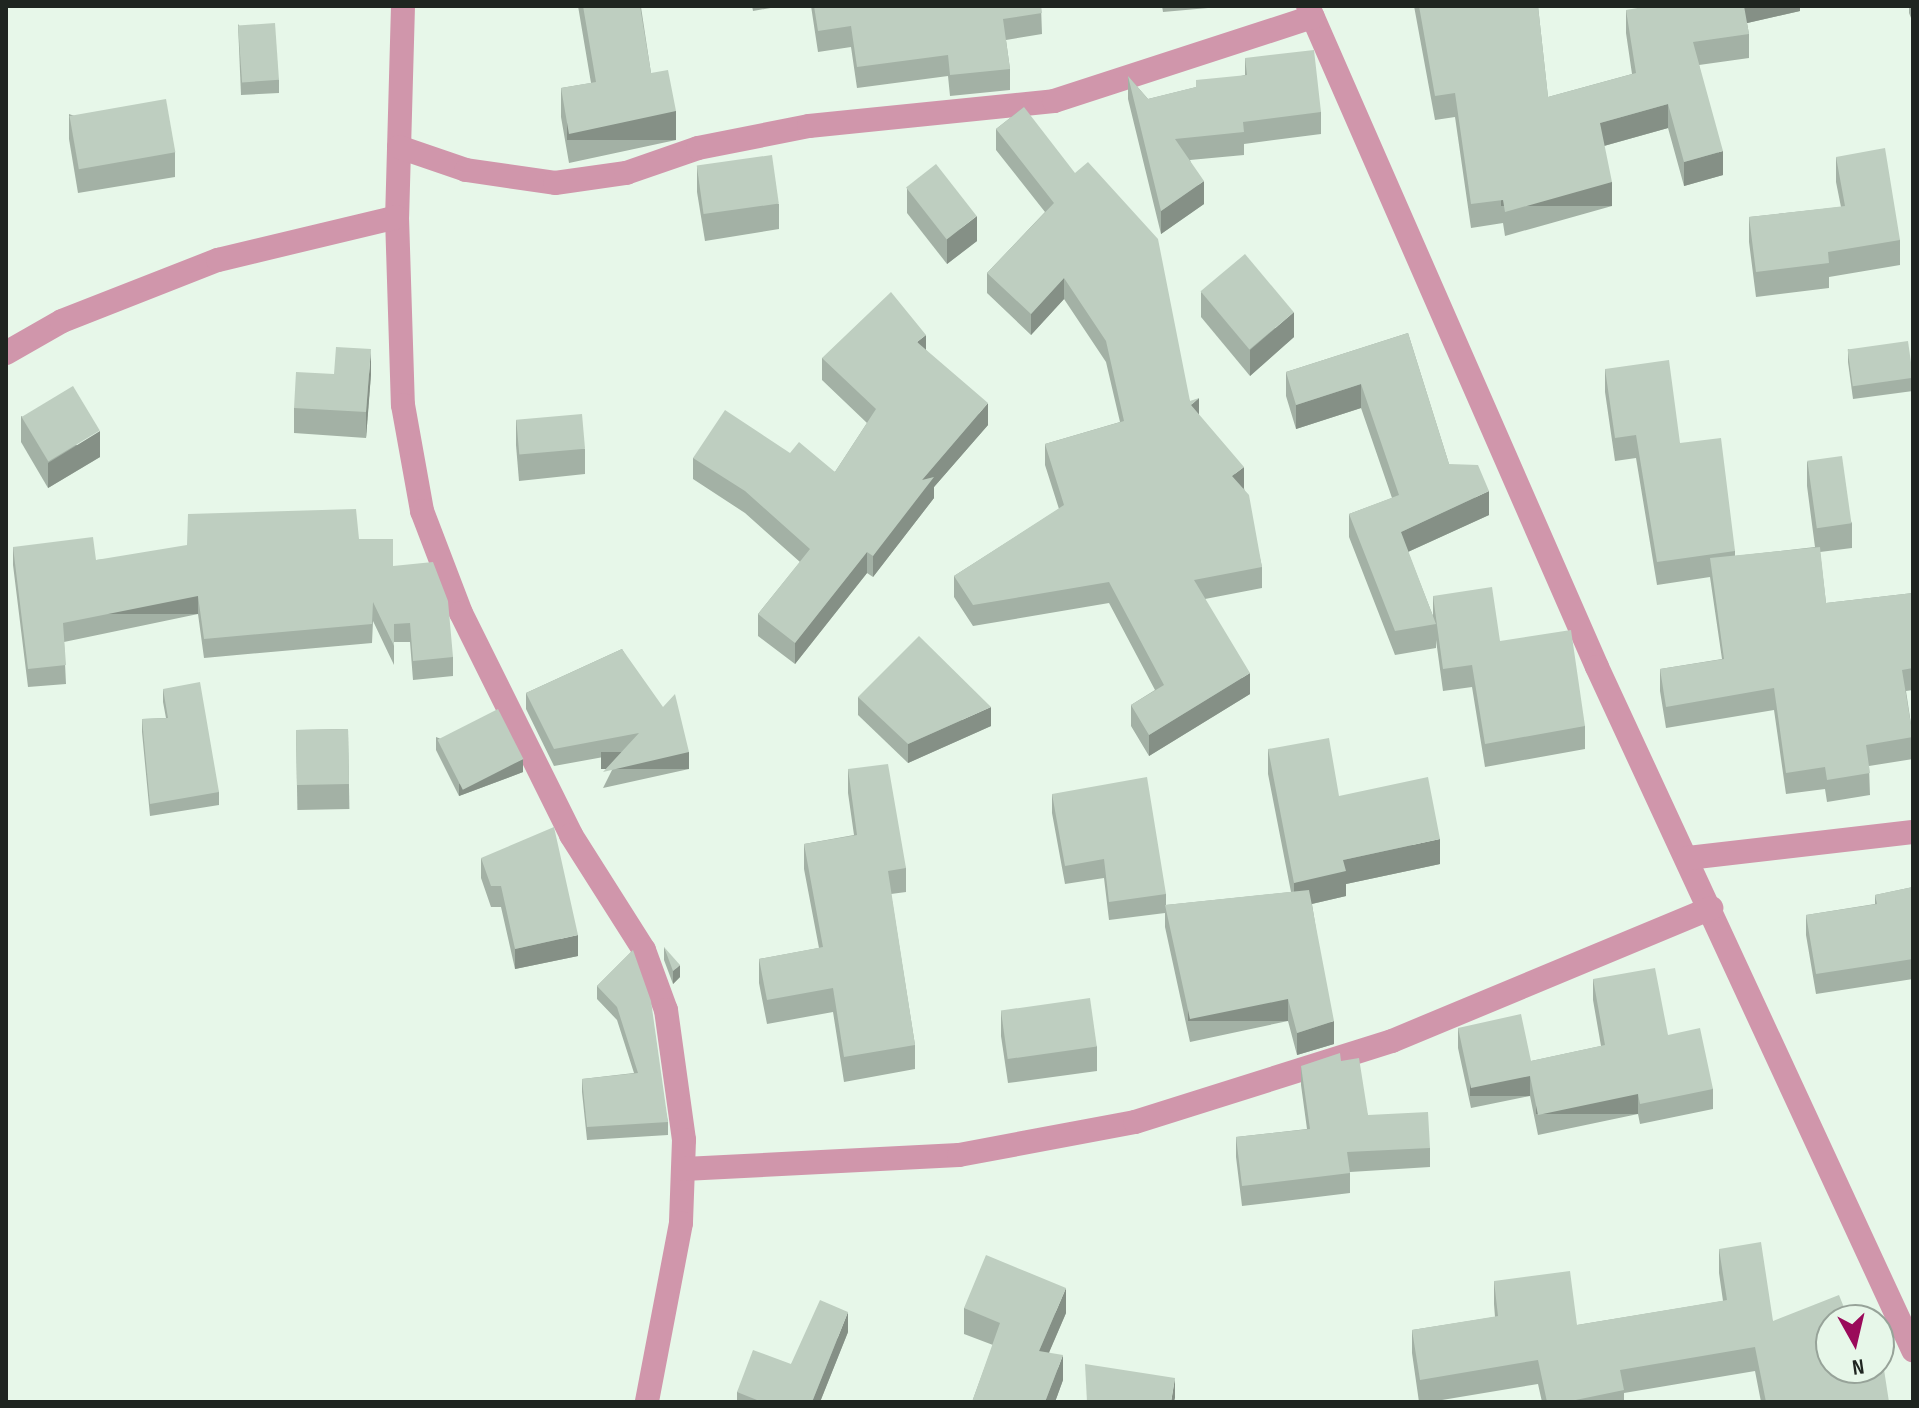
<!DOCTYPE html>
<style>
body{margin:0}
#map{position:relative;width:1919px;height:1408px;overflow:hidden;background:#e7f7e9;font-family:"Sofia Sans Condensed",sans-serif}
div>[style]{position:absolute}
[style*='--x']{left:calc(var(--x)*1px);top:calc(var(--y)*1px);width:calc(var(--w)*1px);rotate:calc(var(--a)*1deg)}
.minor>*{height:24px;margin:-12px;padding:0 12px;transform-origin:12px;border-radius:12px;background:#d096ab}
.wall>*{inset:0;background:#a3b1a5;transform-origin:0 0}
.shaded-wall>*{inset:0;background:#859086;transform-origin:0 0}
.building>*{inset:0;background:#becec0;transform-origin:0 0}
span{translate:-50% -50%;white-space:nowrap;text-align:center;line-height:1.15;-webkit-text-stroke:6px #e7f7e9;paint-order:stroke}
.frame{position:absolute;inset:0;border:8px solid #1f2520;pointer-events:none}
.north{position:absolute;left:1815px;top:1304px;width:80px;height:80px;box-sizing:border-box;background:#e7f7e9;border:2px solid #97a399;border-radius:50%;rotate:172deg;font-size:22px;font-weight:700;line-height:32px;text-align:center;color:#1f2520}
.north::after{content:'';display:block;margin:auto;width:28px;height:36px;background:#9a0a5a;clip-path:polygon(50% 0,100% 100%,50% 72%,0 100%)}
</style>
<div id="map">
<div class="minor">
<div style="--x:403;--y:6;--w:211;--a:91.6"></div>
<div style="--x:397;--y:217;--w:188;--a:88.2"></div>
<div style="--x:403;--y:405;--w:108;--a:79.8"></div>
<div style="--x:422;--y:511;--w:109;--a:69.1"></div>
<div style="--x:461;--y:613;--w:248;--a:63.6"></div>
<div style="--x:571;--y:835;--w:136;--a:57.6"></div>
<div style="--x:644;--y:950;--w:64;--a:69.9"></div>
<div style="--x:666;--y:1010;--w:131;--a:82.1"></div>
<div style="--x:684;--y:1140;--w:83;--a:92.1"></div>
<div style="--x:681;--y:1223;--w:182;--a:100.8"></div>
<div style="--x:1308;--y:6;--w:721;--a:66.38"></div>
<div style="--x:1597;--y:667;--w:753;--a:65.17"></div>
<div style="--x:399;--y:147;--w:71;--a:18.9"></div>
<div style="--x:466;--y:170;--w:90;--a:8.3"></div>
<div style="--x:555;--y:183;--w:72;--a:-8"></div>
<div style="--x:626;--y:173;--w:76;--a:-19.1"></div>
<div style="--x:698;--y:148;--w:113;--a:-11.2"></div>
<div style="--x:809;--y:126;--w:246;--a:-5.8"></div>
<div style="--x:1054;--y:101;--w:272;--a:-18"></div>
<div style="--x:6;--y:353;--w:64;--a:-29.7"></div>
<div style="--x:62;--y:321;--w:168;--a:-21.4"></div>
<div style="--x:218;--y:260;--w:184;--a:-13.5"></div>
<div style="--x:1688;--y:858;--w:226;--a:-6.6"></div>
<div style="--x:684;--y:1169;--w:275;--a:-2.9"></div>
<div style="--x:959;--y:1155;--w:179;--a:-10.6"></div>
<div style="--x:1135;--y:1122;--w:269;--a:-17.5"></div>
<div style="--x:1392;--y:1041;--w:346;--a:-22.6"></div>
</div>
<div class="wall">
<div style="clip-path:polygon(578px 6px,656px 6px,656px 8px,641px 7px,651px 73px,676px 140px,569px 163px,561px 117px,561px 88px,591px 83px)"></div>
<div style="clip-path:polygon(752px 6px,782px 6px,753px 11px)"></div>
<div style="clip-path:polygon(811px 6px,1041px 6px,1042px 34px,1006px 40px,1010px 69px,1010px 90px,950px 96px,948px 76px,857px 88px,851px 47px,818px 52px)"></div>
<div style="clip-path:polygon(1162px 6px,1208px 6px,1208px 8px,1163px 12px)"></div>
<div style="clip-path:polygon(1414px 6px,1538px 6px,1548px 97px,1632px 74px,1626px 33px,1626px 10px,1800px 6px,1800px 11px,1747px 23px,1749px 34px,1749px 58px,1699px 65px,1723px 175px,1684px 186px,1668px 128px,1604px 146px,1612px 206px,1505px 236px,1503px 223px,1471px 228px,1455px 117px,1435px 120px)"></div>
<div style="clip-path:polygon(1909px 6px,1913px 6px,1913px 23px,1909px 13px)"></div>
<div style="clip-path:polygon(238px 24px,279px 80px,279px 93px,241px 95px)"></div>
<div style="clip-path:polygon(1245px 58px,1321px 112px,1321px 134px,1244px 144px,1244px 155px,1190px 160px,1204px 204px,1161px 234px,1128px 99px,1128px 76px,1148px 99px,1245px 75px)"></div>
<div style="clip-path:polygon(1024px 107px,1190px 401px,1244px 488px,1262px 567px,1262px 588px,1205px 599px,1250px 694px,1149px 756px,1131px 726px,1131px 705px,1155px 690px,1109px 603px,973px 626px,954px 597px,954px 576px,1059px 509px,1045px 465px,1045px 444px,1120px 422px,1106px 362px,1064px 299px,1031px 335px,987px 293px,987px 273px,1045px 212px,996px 150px,996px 129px)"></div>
<div style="clip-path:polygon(69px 114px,175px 152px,175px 177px,78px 193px,69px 139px)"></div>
<div style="clip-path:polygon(1836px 157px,1900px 240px,1900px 265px,1829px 277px,1829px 288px,1756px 297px,1749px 242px,1749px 217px,1841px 207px,1836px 182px)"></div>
<div style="clip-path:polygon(697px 167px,779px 204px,779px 229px,705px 241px,697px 192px)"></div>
<div style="clip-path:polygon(907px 188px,977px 241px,947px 264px,907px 213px)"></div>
<div style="clip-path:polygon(1201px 292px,1294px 337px,1250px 376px,1201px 317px)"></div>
<div style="clip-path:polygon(1408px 333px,1449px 464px,1489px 515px,1408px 552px,1433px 616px,1433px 596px,1500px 641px,1585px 726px,1585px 749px,1485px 767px,1472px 687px,1443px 691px,1436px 640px,1436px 648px,1395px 655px,1349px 537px,1349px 514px,1392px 498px,1361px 408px,1296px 429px,1286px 396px,1286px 372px)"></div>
<div style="clip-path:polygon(1848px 349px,1913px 378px,1913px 391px,1853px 399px,1848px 362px)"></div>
<div style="clip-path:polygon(926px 350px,988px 425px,934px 487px,934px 498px,873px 577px,867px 573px,795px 664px,758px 636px,758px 614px,800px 562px,745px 513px,693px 479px,693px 458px,790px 453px,835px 472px,867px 423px,822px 380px,822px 358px)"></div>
<div style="clip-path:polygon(1605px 369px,1680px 443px,1735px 551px,1735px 556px,1815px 547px,1807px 486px,1807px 461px,1852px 523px,1852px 548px,1820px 552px,1826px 603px,1913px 593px,1913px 690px,1906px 691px,1913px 737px,1913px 759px,1869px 766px,1870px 795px,1827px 802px,1825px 789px,1786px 794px,1774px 710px,1666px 728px,1660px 691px,1660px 669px,1722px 659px,1710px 577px,1657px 585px,1636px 458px,1615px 461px,1605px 392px)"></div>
<div style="clip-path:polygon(334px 374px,371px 374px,366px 438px,294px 433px,294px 408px)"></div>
<div style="clip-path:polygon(21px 416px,100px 457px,48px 488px,21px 442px)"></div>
<div style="clip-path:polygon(516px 420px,585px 449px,585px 474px,519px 481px,516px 445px)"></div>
<div style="clip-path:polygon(359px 539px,393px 566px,453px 657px,453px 676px,413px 680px,410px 642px,394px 642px,394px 665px,373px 621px,372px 643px,204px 658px,198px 614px,64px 642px,66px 684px,28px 687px,13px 565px,13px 547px,96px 560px)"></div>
<div style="clip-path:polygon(622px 649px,689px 769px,603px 788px,620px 754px,554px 766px,526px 709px,526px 693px)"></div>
<div style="clip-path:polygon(163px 689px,219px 792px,219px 805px,150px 816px,142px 732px,142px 719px,166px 718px,163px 702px)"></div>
<div style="clip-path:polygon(858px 697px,991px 726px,908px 763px,858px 715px)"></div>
<div style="left:348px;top:729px;width:80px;height:52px;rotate:89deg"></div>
<div style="clip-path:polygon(436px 737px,523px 772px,459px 796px,436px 750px)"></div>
<div style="clip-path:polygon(1268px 749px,1440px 864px,1346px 884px,1346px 896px,1312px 904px,1334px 1044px,1297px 1055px,1288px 1021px,1190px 1042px,1165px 927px,1165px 913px,1109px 920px,1104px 878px,1065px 884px,1052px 813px,1052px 794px,1166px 894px,1166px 905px,1291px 892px,1268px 774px)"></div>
<div style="clip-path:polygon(848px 769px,906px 868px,906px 892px,891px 894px,915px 1045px,915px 1069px,844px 1082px,833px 1012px,767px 1024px,759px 983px,759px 959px,819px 948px,804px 869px,804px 844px,854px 835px,848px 793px)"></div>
<div style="clip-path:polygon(481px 858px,578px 956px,515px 969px,501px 907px,491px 907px,481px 878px)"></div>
<div style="clip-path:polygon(1913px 887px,1913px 979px,1816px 994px,1806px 935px,1806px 915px,1875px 904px,1875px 895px)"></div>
<div style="clip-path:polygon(664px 947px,680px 977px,673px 984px,664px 960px)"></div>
<div style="clip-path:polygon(633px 950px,668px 1122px,668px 1135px,587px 1140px,582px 1092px,582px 1079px,634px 1073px,617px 1020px,597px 999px,597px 986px)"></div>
<div style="clip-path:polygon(1593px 979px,1668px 1035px,1713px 1089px,1713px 1109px,1640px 1124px,1638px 1114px,1538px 1135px,1530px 1096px,1471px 1108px,1458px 1048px,1458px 1028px,1531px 1061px,1601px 1046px,1593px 1000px)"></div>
<div style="clip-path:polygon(1001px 1011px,1097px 1046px,1097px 1071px,1008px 1083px,1001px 1036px)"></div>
<div style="clip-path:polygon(1341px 1061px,1368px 1115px,1430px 1148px,1430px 1167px,1350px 1172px,1350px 1193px,1242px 1206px,1236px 1157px,1236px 1137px,1307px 1129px,1301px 1085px,1301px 1066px)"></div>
<div style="clip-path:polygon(1719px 1249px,1773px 1321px,1849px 1320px,1889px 1402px,1761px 1402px,1755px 1371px,1624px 1393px,1624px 1402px,1542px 1402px,1538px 1384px,1430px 1402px,1419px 1402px,1412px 1353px,1412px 1330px,1495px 1317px,1494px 1304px,1494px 1281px,1577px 1325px,1723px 1301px,1719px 1273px)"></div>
<div style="clip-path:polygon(964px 1308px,1066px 1313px,1049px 1352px,1063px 1380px,1055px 1402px,972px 1402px,993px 1345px,964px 1334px)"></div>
<div style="clip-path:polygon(848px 1332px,820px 1402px,737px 1402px,737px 1392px,791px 1364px)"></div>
</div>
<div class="shaded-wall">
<div style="clip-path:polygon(1743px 6px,1800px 6px,1800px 11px,1743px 24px)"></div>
<div style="clip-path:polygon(1668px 104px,1668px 128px,1600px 147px,1600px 123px)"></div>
<div style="left:676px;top:111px;width:29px;height:109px;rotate:90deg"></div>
<div style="clip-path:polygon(1723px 151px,1723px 175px,1684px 186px,1684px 162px)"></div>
<div style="clip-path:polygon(1204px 181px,1204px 204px,1161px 234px,1161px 211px)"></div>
<div style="left:1612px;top:182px;width:24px;height:111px;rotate:90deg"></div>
<div style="clip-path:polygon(977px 216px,977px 241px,947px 264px,947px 239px)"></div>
<div style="clip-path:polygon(1064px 278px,1064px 299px,1031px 335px,1031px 314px)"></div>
<div style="clip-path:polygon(1294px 312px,1294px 337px,1250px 376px,1250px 350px)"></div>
<div style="clip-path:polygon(926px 335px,926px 356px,917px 342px)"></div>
<div style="clip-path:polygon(371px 349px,371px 374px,366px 438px,366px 412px)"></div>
<div style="clip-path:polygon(1361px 384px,1361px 408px,1296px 429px,1296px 405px)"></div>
<div style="clip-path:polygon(1199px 398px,1199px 419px,1191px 405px)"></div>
<div style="clip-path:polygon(988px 403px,988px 425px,934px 487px,934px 498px,873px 577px,873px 556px,922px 480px)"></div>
<div style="clip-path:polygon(100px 431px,100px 457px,48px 488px,48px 463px)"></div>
<div style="clip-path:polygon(1244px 467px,1244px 488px,1232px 497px,1232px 476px)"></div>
<div style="clip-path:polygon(1489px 491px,1489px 515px,1401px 555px,1401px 532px)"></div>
<div style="clip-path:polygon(867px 552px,867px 573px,795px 664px,795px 643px)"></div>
<div style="left:198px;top:596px;width:18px;height:138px;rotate:90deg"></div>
<div style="clip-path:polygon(1250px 673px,1250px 694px,1149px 756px,1149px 735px)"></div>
<div style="clip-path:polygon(991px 707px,991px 726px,908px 763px,908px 744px)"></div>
<div style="left:689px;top:752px;width:17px;height:88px;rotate:90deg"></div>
<div style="clip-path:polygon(523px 759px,523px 772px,459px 796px,459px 784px)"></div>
<div style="clip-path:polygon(1440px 839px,1440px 864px,1346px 884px,1346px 896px,1294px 908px,1294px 883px,1343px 860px)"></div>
<div style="clip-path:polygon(578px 935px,578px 956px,515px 969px,515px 949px)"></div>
<div style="clip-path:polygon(680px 965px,680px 977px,673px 984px,673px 971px)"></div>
<div style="left:1288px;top:999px;width:22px;height:100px;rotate:90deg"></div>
<div style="clip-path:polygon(1334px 1021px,1334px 1044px,1297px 1055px,1297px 1033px)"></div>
<div style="left:1530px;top:1076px;width:20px;height:60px;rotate:90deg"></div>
<div style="left:1638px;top:1094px;width:20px;height:102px;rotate:90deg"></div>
<div style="clip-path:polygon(1066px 1288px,1066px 1313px,1039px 1376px,1039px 1351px)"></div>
<div style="clip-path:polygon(848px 1312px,848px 1332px,820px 1402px,812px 1402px)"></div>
<div style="clip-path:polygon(1063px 1355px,1063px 1380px,1055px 1402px,1045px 1402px)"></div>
<div style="clip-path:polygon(1175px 1378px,1175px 1398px,1174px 1402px,1171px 1402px)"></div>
</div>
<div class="building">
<div style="clip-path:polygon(583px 6px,640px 6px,651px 73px,668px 70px,676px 111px,569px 134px,561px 88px,596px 82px)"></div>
<div style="clip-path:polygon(814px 6px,1041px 6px,1042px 13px,1003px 19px,1010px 69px,950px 75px,948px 55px,857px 67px,851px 26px,818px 31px)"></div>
<div style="clip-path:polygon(1419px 6px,1538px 6px,1548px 97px,1636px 73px,1626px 10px,1649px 6px,1744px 6px,1749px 34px,1693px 42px,1723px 151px,1684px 162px,1668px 104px,1600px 123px,1612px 182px,1505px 212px,1503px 200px,1471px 204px,1455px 93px,1435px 96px)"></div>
<div style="left:275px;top:23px;width:57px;height:37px;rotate:86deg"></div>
<div style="clip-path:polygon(1314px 50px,1321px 112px,1243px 122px,1244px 132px,1175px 139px,1204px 181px,1161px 211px,1128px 76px,1148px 99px,1196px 87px,1196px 80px,1247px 75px,1245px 58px)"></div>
<div style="left:166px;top:99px;width:54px;height:98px;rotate:80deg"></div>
<div style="clip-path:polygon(1024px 107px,1075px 173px,1088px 162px,1158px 239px,1190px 401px,1199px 398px,1191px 405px,1244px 467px,1232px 476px,1249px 495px,1262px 567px,1194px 580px,1250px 673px,1149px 735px,1131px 705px,1164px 685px,1109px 582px,973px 605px,954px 576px,1064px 505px,1045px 444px,1124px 421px,1106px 341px,1064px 278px,1031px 314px,987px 273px,1054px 203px,996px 129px)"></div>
<div style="clip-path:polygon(1885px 148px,1900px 240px,1828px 252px,1829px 263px,1756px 272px,1749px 217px,1845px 206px,1836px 157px)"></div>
<div style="left:772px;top:155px;width:49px;height:76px;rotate:82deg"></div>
<div style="left:936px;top:164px;width:66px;height:38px;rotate:52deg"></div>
<div style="left:1245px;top:254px;width:76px;height:58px;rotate:50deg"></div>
<div style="clip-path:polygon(891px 292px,926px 335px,917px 342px,988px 403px,922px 480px,934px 477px,873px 556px,867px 552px,795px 643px,758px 614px,810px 549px,745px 491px,693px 458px,725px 410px,790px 453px,799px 442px,835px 472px,876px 409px,822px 358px)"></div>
<div style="clip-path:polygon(1408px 333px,1449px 464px,1478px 465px,1489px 491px,1401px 532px,1436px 624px,1395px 631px,1349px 514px,1399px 495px,1361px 384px,1296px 405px,1286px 372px)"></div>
<div style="left:1908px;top:341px;width:37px;height:61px;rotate:82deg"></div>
<div style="clip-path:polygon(336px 347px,371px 349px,366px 412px,294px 408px,296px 372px,334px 374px)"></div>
<div style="clip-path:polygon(1669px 360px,1680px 443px,1721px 438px,1735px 551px,1657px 562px,1636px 435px,1615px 438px,1605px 369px)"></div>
<div style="left:73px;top:386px;width:52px;height:60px;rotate:59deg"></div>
<div style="left:582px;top:414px;width:35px;height:66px;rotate:85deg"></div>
<div style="left:1842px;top:456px;width:68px;height:35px;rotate:82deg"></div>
<div style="clip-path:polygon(356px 509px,359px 539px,393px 539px,393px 566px,433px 562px,448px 601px,453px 657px,413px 661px,410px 623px,394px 624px,394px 646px,373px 602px,372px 624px,204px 639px,198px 596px,63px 623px,66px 665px,28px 669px,13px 547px,93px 537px,96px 560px,187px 545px,188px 514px)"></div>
<div style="clip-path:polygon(1820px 547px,1826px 603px,1913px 593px,1913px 668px,1902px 670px,1913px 737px,1866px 745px,1870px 773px,1827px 780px,1825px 767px,1786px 773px,1774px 688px,1666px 707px,1660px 669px,1724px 659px,1710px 558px)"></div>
<div style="clip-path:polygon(1492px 587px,1500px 641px,1571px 630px,1585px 726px,1485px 744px,1472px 665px,1443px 669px,1433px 596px)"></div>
<div style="clip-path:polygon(919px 636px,991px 707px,908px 744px,858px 697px)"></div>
<div style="clip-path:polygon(622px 649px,663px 707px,675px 694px,689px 752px,603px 772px,639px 733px,554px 749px,526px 693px)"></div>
<div style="clip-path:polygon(200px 682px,219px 792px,150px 804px,142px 719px,168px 718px,163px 689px)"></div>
<div style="left:498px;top:709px;width:56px;height:68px;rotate:63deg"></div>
<div style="left:348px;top:729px;width:55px;height:52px;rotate:89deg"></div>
<div style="clip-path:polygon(1329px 738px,1339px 796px,1428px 777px,1440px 839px,1343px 860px,1346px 871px,1294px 883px,1268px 749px)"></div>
<div style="clip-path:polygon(888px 764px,906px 868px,888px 871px,915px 1045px,844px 1057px,833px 988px,767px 1000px,759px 959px,823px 947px,804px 844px,857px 835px,848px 769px)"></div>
<div style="clip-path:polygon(1147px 777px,1166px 894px,1109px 902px,1104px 859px,1065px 866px,1052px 794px)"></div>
<div style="clip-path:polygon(554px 827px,578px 935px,515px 949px,501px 886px,491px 886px,481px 858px)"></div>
<div style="clip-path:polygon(1913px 887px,1913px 959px,1816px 974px,1806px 915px,1877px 904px,1875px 895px)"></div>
<div style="clip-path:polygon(1309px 890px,1334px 1021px,1297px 1033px,1288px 999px,1190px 1019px,1165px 905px)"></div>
<div style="clip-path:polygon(664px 947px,680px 965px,673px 971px)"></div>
<div style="clip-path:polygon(633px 950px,651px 1001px,668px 1122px,587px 1127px,582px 1079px,638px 1073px,617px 1007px,597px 986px)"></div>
<div style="clip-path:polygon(1655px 968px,1668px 1035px,1700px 1028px,1713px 1089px,1640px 1104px,1638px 1094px,1538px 1115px,1530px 1076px,1471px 1088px,1458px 1028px,1521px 1014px,1531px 1061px,1605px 1045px,1593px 979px)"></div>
<div style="left:1090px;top:998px;width:49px;height:90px;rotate:82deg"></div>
<div style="clip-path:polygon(1340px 1053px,1341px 1061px,1359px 1058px,1368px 1115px,1428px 1112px,1430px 1148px,1347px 1152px,1350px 1173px,1242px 1186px,1236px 1137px,1310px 1129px,1301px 1066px)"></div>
<div style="clip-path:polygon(1761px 1242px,1773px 1321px,1839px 1295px,1849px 1320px,1831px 1320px,1831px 1368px,1879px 1368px,1879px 1337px,1889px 1402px,1766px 1402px,1755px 1347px,1620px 1370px,1624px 1390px,1566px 1402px,1547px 1402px,1538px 1360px,1420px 1380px,1412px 1330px,1498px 1316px,1494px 1281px,1570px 1271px,1577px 1325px,1727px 1300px,1719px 1249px)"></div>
<div style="clip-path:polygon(986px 1255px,1066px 1288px,1039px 1351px,1063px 1355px,1045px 1402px,972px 1402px,1000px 1323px,964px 1308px)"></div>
<div style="clip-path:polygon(820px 1300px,848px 1312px,812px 1402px,762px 1402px,737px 1392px,753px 1350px,791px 1364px)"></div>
<div style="clip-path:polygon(1875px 1313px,1876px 1320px,1862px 1320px)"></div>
<div style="clip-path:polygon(1085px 1364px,1175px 1378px,1171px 1402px,1087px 1402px)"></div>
</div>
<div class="frame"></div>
<div class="north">N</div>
</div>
